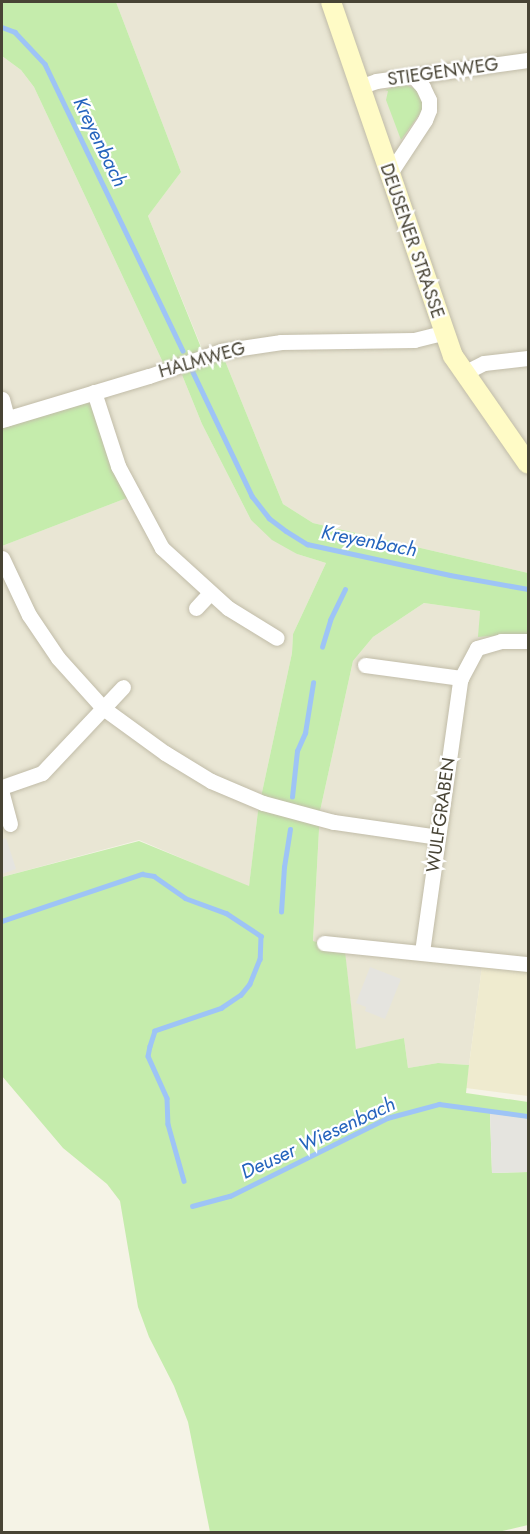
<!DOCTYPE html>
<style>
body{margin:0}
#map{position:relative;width:530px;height:1534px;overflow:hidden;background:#f5f3e6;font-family:Jost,sans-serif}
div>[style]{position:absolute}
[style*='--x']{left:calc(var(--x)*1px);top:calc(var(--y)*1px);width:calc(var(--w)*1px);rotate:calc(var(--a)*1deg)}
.residential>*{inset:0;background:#e9e6d4}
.education>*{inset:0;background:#efebcf}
.green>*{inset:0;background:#c5ecac}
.parking>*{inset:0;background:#e5e4df}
.stream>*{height:4.5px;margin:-2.25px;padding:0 2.25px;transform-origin:2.25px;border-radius:2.25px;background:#9ec4f6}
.roads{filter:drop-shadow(0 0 2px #c1bca8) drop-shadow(0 0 2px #c1bca8)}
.street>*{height:15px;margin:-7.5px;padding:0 7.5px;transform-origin:7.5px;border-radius:7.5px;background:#fff}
.secondary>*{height:20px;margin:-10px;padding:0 10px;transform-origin:10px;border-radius:10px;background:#fffbc6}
span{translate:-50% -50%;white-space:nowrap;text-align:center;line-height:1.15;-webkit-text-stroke:4.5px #fff;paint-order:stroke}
.street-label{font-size:18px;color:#484435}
.water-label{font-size:20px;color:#2564bd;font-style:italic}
.frame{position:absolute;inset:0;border:3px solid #484435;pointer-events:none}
</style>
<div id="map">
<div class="residential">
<div style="clip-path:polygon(116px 2px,528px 2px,528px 573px,313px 523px,283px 504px,221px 351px,205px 356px,148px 216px,181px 172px)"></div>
<div style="clip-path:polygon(2px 56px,21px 70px,34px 87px,166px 369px,178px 365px,202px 424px,251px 520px,297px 554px,326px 563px,293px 634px,292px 653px,258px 811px,249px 887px,139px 840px,2px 877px,2px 546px,132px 496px,2px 420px)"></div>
<div style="clip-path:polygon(424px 603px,480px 611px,479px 637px,528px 634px,528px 972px,482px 967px,469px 1065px,438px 1063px,408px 1068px,404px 1038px,356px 1050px,344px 946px,313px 942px,320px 811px,353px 661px,373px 637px)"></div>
</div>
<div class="education">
<div style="clip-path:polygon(482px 966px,528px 972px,528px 1096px,466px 1088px)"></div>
</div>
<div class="green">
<div style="clip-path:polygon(2px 2px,116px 2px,181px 172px,148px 216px,204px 355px,221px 351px,283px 504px,313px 523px,528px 573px,528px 634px,478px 637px,480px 611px,424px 603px,373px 637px,353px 661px,320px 811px,313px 941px,345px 951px,356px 1049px,404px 1038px,408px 1068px,438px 1063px,469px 1065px,466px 1093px,528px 1102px,528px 1119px,490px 1114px,492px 1173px,528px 1172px,528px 1525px,498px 1532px,210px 1532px,188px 1422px,174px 1386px,149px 1337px,138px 1307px,120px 1201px,107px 1184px,63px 1148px,2px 1076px,2px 877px,139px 841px,249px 886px,258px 811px,292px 653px,293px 634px,326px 563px,297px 554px,272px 540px,251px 520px,202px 424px,178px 365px,166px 369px,34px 87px,21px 70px,2px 56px)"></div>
<div style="clip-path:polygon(403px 84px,416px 89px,423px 104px,421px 112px,401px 140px,386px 100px,388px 91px,385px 90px)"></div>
<div style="clip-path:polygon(94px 392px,132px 496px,2px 546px,2px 420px)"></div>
</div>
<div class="parking">
<div style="clip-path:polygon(6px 838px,16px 869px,2px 874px,2px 840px)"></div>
<div style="clip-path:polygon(370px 967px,401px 979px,385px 1019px,365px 1011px,366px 1007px,356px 1003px)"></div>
<div style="clip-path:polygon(490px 1113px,528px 1119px,528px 1172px,492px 1173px)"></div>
</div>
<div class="stream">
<div style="--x:2;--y:27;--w:14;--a:21"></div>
<div style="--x:15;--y:32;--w:44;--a:46.8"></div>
<div style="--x:45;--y:64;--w:318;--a:64.3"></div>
<div style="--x:192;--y:370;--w:140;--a:64.5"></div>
<div style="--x:252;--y:496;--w:28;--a:52"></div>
<div style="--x:269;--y:518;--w:21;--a:37"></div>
<div style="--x:286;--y:531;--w:25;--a:32"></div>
<div style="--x:307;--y:544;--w:146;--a:12.2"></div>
<div style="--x:450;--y:575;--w:79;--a:10.2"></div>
<div style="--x:322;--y:647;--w:28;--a:-73"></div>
<div style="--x:330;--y:620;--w:34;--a:-64"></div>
<div style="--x:292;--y:797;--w:46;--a:-83.8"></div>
<div style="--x:297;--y:751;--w:20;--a:-66"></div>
<div style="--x:305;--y:733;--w:51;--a:-80.9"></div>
<div style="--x:281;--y:912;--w:45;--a:-86.2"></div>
<div style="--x:284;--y:867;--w:38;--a:-81"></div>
<div style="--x:2;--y:921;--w:148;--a:-18.6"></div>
<div style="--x:142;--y:874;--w:12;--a:9"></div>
<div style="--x:154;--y:876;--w:38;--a:35"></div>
<div style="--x:185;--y:898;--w:44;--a:20.1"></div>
<div style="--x:226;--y:913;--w:42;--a:33.3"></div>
<div style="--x:261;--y:936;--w:23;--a:92"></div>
<div style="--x:260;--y:959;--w:27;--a:112"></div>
<div style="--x:250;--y:984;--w:14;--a:129"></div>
<div style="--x:241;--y:995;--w:23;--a:146"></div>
<div style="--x:222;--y:1008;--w:71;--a:161.1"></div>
<div style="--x:155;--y:1031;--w:16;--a:108"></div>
<div style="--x:150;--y:1046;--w:10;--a:101"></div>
<div style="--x:148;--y:1056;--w:46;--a:65.7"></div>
<div style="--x:167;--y:1098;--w:26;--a:88"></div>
<div style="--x:168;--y:1124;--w:59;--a:74.3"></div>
<div style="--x:192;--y:1206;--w:39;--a:-15"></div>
<div style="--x:230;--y:1196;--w:175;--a:-26.4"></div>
<div style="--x:387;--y:1118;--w:54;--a:-15.1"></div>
<div style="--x:439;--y:1104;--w:90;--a:7.7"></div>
</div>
<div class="roads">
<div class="street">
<div style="--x:359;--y:87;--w:18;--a:-19"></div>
<div style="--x:376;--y:81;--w:153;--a:-7.9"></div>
<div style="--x:390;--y:173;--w:64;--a:-56.6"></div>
<div style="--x:425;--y:120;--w:11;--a:-68"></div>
<div style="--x:429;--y:110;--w:10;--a:-90"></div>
<div style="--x:429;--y:100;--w:14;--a:-115"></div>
<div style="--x:423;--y:87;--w:15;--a:-132"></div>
<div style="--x:464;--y:373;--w:22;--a:-27"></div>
<div style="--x:484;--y:363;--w:44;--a:-6.5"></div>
<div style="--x:94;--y:392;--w:78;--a:72"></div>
<div style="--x:118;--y:466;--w:93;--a:61.8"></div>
<div style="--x:162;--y:548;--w:89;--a:42.3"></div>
<div style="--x:228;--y:608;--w:57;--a:31.5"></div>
<div style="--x:2;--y:399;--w:20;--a:75"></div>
<div style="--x:2;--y:420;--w:153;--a:-16.7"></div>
<div style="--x:149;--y:376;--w:76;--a:-19.1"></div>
<div style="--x:221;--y:351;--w:61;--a:-8.5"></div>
<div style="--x:281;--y:342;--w:133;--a:-0.9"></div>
<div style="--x:414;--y:340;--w:30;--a:-14"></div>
<div style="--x:2;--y:558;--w:63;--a:64.7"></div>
<div style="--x:29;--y:615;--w:52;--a:56"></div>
<div style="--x:58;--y:658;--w:67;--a:48"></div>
<div style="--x:103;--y:708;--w:77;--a:36"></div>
<div style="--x:165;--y:753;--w:54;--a:31.3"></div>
<div style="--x:211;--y:781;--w:56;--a:22.9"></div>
<div style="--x:263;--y:803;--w:73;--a:15"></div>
<div style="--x:334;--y:822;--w:105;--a:8.2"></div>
<div style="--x:196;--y:608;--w:21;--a:-47"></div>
<div style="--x:365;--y:665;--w:97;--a:7.7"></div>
<div style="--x:2;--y:787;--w:42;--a:-19.3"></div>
<div style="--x:42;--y:773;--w:118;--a:-46.7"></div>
<div style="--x:2;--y:794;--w:31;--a:75"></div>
<div style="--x:324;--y:943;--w:205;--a:5.9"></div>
<div style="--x:422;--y:952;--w:275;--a:-82"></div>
<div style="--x:460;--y:680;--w:36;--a:-62"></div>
<div style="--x:477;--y:648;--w:25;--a:-16"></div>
<div style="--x:501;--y:641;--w:27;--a:0"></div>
</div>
<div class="secondary">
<div style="--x:331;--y:2;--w:374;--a:71"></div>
<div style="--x:453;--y:356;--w:131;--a:55.2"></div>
</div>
</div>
<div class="street-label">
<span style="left:443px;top:72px;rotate:-8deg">STIEGENWEG</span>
<span style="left:412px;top:241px;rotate:71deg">DEUSENER STRASSE</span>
<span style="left:202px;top:360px;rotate:-16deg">HALMWEG</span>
<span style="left:441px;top:815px;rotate:-82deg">WULFGRABEN</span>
</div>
<div class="water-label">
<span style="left:100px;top:142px;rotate:64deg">Kreyenbach</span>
<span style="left:369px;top:541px;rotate:11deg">Kreyenbach</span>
<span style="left:318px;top:1138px;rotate:-25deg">Deuser Wiesenbach</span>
</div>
<div class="frame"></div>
</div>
